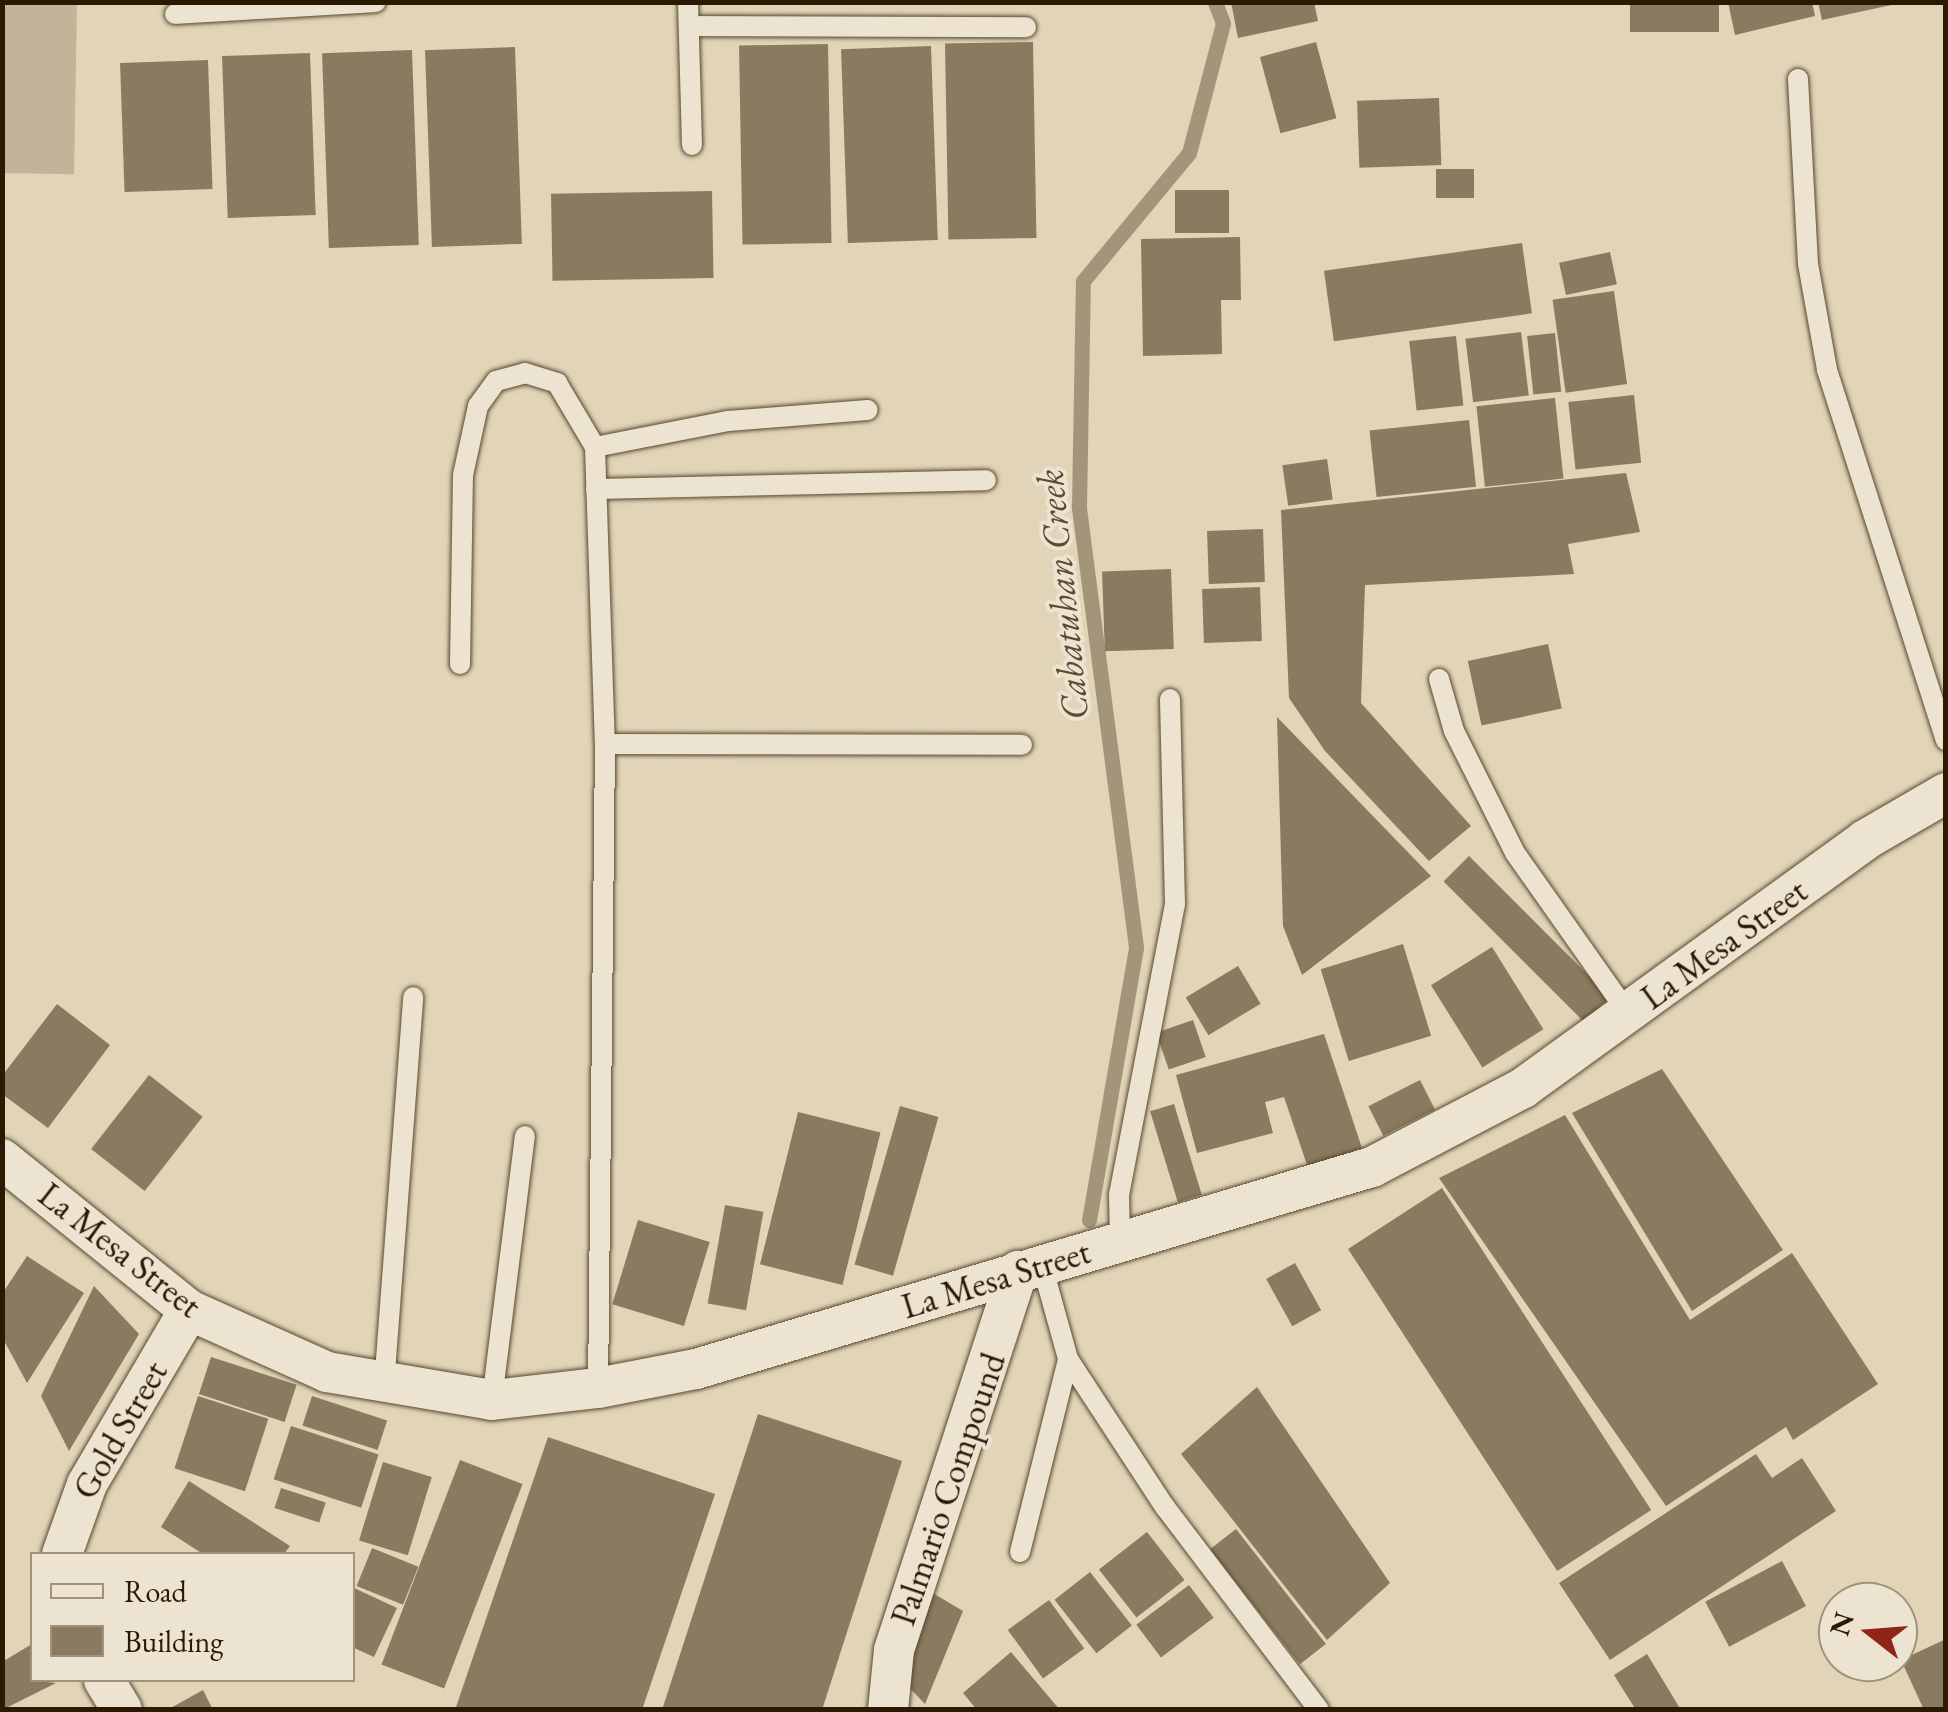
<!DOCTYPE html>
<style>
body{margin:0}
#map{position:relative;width:1948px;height:1712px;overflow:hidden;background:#e1d4b7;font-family:"EB Garamond",serif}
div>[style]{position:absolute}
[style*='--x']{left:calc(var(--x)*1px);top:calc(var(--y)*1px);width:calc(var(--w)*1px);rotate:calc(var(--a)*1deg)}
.green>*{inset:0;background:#c2b498;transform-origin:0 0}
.stream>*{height:15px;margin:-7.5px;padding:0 7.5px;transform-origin:7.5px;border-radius:7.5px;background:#a39579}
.building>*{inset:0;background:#8a7b60;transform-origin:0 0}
.roads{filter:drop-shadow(0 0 2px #58482e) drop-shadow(0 0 2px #58482e)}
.lane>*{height:20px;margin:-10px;padding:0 10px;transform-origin:10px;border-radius:10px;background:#ece3d0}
.street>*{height:40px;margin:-20px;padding:0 20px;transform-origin:20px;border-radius:20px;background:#ece3d0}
span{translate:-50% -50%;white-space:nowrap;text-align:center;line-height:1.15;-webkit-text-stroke:8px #ece3d0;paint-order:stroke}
.street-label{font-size:35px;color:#2b1a01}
.water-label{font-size:38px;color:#5b4b31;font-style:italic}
.frame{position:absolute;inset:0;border:5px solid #2b1a01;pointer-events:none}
.legend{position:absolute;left:30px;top:1552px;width:325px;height:130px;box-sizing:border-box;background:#ece3d0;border:2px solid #9f937d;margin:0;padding:12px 18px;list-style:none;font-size:30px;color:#2b1a01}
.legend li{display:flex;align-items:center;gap:20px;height:50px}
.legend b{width:50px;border:2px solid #9f937d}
.north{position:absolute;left:1818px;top:1582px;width:100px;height:100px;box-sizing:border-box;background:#ece3d0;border:2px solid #9f937d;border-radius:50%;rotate:287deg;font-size:28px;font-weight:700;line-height:40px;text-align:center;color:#2b1a01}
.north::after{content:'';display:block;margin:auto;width:35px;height:45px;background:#8f2418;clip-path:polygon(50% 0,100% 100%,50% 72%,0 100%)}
</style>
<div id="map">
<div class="green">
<div style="left:3px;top:2px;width:74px;height:171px;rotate:1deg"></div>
</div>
<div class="stream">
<div style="--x:1089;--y:1220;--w:277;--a:-80.2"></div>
<div style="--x:1136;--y:947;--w:445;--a:-97.4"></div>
<div style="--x:1079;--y:506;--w:225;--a:-89"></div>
<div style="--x:1083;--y:281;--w:166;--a:-50.4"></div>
<div style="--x:1189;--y:153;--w:134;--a:-75.3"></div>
<div style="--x:1223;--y:23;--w:22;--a:-111"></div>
</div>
<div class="building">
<div style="clip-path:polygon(1231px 2px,1314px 2px,1318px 21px,1238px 38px)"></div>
<div style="left:1630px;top:2px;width:89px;height:30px"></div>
<div style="clip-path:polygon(1728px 2px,1812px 2px,1815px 16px,1735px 35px)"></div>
<div style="clip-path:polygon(1818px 2px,1896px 2px,1896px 4px,1822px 20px)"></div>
<div style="left:1033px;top:42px;width:196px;height:88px;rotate:89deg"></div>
<div style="left:1316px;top:42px;width:79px;height:58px;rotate:75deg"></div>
<div style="left:828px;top:44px;width:199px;height:89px;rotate:89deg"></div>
<div style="left:931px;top:46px;width:194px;height:90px;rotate:88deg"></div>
<div style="left:515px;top:47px;width:197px;height:90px;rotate:88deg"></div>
<div style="left:412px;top:50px;width:195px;height:90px;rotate:88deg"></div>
<div style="left:310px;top:53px;width:162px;height:88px;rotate:88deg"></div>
<div style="left:208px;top:60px;width:129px;height:88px;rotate:88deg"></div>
<div style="left:1439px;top:98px;width:67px;height:82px;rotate:88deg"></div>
<div style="left:1436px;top:169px;width:38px;height:29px"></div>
<div style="left:1175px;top:190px;width:54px;height:43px"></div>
<div style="left:712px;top:191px;width:87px;height:161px;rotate:89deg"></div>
<div style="clip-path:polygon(1240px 237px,1241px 300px,1221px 300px,1222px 354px,1143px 356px,1141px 239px)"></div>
<div style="left:1522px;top:243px;width:71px;height:200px;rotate:82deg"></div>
<div style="left:1610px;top:252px;width:33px;height:52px;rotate:78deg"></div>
<div style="left:1614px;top:291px;width:94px;height:62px;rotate:82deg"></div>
<div style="left:1521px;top:332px;width:64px;height:56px;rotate:83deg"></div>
<div style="left:1555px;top:333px;width:59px;height:28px;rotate:84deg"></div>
<div style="left:1456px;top:336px;width:70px;height:47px;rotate:84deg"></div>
<div style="left:1634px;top:395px;width:68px;height:66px;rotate:84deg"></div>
<div style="left:1555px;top:398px;width:81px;height:79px;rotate:84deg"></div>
<div style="left:1469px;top:420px;width:67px;height:100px;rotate:84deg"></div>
<div style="left:1327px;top:459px;width:41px;height:45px;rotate:82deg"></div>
<div style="clip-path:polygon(1626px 473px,1640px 532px,1568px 544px,1574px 574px,1365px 585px,1361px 703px,1471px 826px,1429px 861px,1325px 751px,1289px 698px,1281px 510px)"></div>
<div style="left:1263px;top:529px;width:53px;height:56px;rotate:88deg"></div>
<div style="left:1171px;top:569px;width:80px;height:69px;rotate:88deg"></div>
<div style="left:1260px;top:587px;width:54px;height:58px;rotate:88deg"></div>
<div style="left:1548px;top:644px;width:66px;height:82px;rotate:78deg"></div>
<div style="clip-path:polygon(1277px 717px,1431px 876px,1302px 975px,1283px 926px)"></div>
<div style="left:1469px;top:856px;width:199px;height:36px;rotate:45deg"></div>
<div style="left:1403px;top:944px;width:96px;height:86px;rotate:73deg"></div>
<div style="left:1492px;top:947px;width:97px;height:72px;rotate:58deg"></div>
<div style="left:1238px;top:966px;width:44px;height:61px;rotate:59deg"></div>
<div style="clip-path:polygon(57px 1004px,110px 1045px,48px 1128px,2px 1094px,2px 1076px)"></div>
<div style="left:1193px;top:1020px;width:39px;height:39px;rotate:71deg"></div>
<div style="clip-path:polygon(1324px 1034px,1362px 1148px,1308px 1168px,1284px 1097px,1265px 1102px,1273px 1133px,1197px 1153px,1176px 1075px)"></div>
<div style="clip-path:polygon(1662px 1069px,1783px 1250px,1692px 1311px,1572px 1113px)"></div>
<div style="left:149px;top:1075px;width:68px;height:94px;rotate:38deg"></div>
<div style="left:1420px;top:1080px;width:33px;height:58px;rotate:63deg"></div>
<div style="left:1174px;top:1104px;width:95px;height:25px;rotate:73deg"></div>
<div style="left:900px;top:1106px;width:40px;height:165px;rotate:16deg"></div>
<div style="left:798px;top:1112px;width:85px;height:157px;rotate:14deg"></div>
<div style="clip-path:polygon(1565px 1115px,1690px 1320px,1792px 1253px,1878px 1384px,1793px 1440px,1786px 1427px,1666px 1506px,1439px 1178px)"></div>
<div style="left:1442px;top:1188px;width:384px;height:112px;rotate:57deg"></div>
<div style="left:725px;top:1205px;width:39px;height:100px;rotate:10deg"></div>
<div style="left:638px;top:1220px;width:75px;height:88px;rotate:17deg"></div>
<div style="clip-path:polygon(27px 1256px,84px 1293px,27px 1383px,2px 1337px,2px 1294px)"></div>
<div style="left:1295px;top:1263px;width:54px;height:33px;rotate:61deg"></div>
<div style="clip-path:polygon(94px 1286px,139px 1334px,69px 1451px,41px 1396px)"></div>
<div style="left:211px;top:1357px;width:90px;height:39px;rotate:18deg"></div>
<div style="clip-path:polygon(1257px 1387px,1390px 1583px,1327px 1640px,1181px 1454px)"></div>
<div style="left:198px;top:1396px;width:74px;height:76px;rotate:18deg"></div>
<div style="left:312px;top:1396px;width:79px;height:31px;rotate:18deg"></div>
<div style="clip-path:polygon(758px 1414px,902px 1461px,822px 1710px,662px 1710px)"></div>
<div style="left:291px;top:1426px;width:92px;height:56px;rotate:18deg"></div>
<div style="clip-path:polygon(548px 1437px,715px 1494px,642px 1710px,455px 1710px)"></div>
<div style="clip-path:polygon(1756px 1454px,1772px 1478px,1802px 1458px,1836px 1511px,1610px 1660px,1559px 1583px)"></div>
<div style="left:460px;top:1460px;width:67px;height:219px;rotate:21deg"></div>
<div style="left:383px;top:1462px;width:51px;height:82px;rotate:17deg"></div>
<div style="clip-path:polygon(189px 1481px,290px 1546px,284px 1554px,203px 1554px,161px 1527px)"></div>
<div style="left:281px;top:1488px;width:47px;height:21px;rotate:18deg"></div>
<div style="left:1236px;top:1529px;width:146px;height:33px;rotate:52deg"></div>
<div style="left:1147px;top:1532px;width:61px;height:61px;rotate:52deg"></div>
<div style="left:372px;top:1548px;width:50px;height:41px;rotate:22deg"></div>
<div style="left:1782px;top:1561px;width:51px;height:87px;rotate:62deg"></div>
<div style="left:1090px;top:1572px;width:68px;height:45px;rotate:52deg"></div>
<div style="left:1189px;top:1585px;width:41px;height:66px;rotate:53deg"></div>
<div style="clip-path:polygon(352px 1587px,397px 1608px,374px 1657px,352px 1647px)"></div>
<div style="clip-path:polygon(931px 1592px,963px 1611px,925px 1704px,897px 1675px)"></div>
<div style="left:1049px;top:1600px;width:60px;height:51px;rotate:54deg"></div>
<div style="clip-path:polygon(1946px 1639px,1946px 1710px,1924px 1710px,1901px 1660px)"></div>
<div style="clip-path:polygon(32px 1644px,32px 1680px,56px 1683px,2px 1710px,2px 1662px)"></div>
<div style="clip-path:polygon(1011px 1652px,1060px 1710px,977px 1710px,963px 1693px)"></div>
<div style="clip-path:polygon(1647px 1654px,1681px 1710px,1636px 1710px,1614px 1675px)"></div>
<div style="clip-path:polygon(203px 1690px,213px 1710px,167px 1710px)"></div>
</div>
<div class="roads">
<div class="lane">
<div style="--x:688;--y:2;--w:143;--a:88.4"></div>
<div style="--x:175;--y:14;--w:201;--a:-3.4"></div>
<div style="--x:689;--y:26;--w:337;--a:0.2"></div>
<div style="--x:1798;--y:79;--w:185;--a:86.9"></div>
<div style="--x:1808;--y:264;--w:108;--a:79.8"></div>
<div style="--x:1827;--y:370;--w:389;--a:72.2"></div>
<div style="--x:595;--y:447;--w:136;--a:-11.1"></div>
<div style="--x:728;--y:421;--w:140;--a:-4.5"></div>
<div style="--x:596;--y:489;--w:390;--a:-1.3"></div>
<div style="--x:460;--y:664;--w:189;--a:-89.1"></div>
<div style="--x:463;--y:475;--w:71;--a:-77.7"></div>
<div style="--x:478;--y:406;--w:31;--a:-54"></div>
<div style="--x:496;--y:381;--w:30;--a:-15"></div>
<div style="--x:525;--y:373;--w:34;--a:17"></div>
<div style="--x:557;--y:383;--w:74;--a:59.3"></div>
<div style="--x:595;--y:447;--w:297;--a:88.1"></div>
<div style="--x:605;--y:744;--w:644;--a:90.62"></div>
<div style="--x:1439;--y:679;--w:54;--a:73.9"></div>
<div style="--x:1454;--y:731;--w:136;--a:63.4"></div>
<div style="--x:1515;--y:853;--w:196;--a:54.8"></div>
<div style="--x:605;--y:744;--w:417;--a:0.1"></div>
<div style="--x:1120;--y:1242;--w:47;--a:-91.2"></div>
<div style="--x:1119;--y:1195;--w:296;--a:-79.1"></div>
<div style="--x:1175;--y:904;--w:205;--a:-91.4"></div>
<div style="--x:1042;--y:1265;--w:98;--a:74.5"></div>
<div style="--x:1068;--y:1359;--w:177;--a:56.8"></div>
<div style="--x:1165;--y:1507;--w:255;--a:52.8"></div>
<div style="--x:384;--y:1386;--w:390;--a:-85.7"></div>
<div style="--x:492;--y:1400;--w:266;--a:-82.9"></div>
<div style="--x:1020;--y:1552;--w:199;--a:-76"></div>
</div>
<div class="street">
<div style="--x:2;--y:1159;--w:240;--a:38.9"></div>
<div style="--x:189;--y:1310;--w:151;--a:24.2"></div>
<div style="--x:327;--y:1372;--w:167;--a:9.6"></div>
<div style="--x:492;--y:1400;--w:107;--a:-6.5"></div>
<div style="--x:598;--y:1388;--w:100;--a:-11"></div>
<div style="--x:696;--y:1369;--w:706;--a:-16.64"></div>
<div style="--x:1372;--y:1167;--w:170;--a:-27.6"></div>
<div style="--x:1523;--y:1088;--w:422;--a:-35.9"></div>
<div style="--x:1865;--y:840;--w:94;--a:-30.1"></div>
<div style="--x:62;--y:1554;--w:74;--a:-70.3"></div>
<div style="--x:87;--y:1484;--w:202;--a:-59.6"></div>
<div style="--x:104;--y:1680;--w:35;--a:59"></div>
<div style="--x:888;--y:1710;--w:60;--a:-84.3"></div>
<div style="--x:894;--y:1650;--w:399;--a:-71.9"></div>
</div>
</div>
<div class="street-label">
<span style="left:1724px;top:944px;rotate:-36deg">La Mesa Street</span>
<span style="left:120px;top:1250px;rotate:38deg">La Mesa Street</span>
<span style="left:996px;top:1279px;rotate:-17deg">La Mesa Street</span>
<span style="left:120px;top:1430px;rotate:-60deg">Gold Street</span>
<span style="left:948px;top:1489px;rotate:-71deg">Palmario Compound</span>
</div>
<div class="water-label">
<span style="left:1062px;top:595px;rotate:-96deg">Cabatuhan Creek</span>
</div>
<div class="frame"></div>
<ul class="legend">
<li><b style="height:12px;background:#ece3d0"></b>Road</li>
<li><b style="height:28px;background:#8a7b60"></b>Building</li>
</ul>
<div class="north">N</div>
</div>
